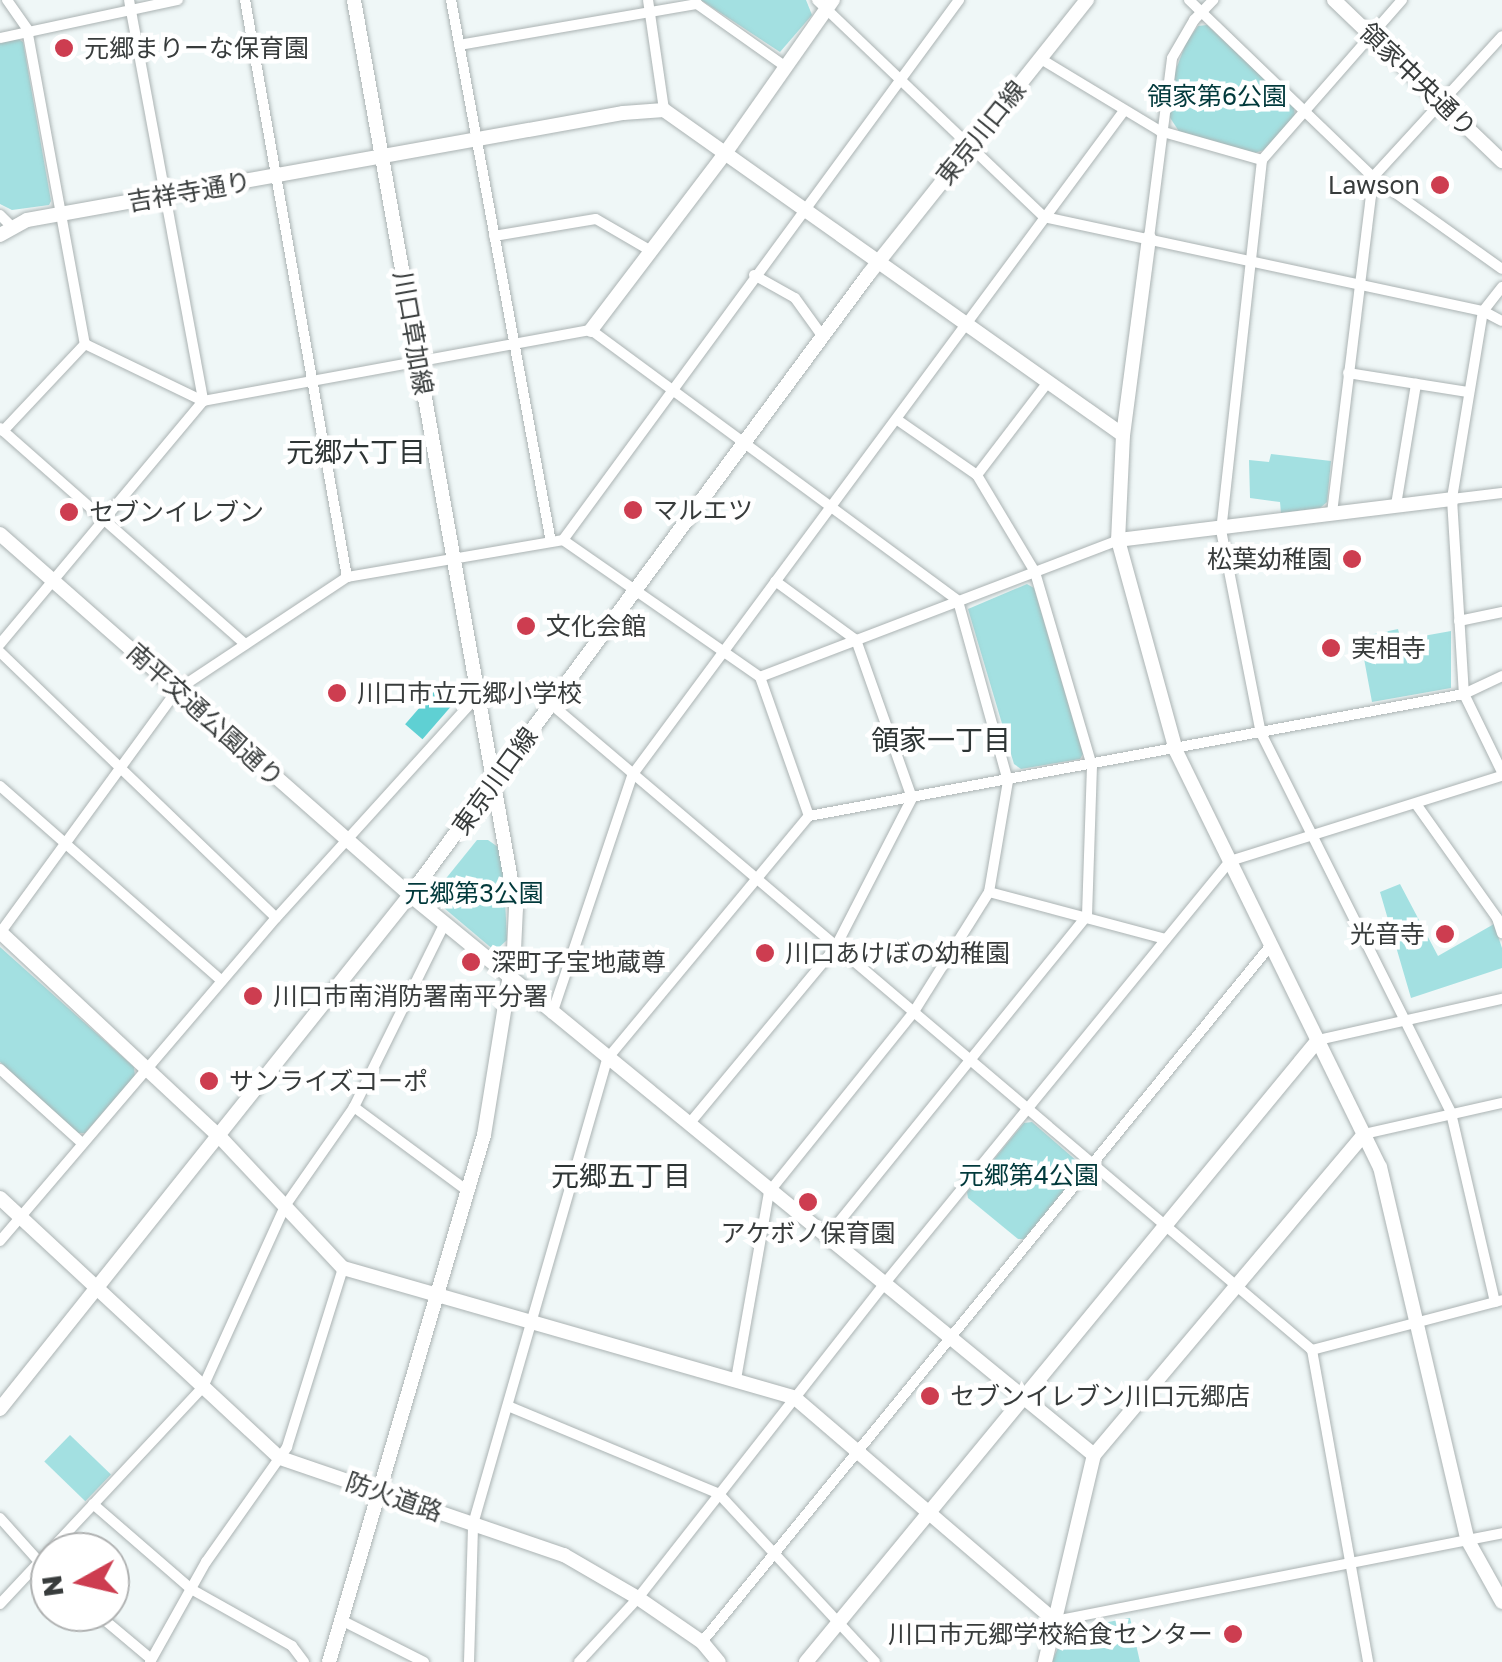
<!DOCTYPE html>
<meta charset="utf-8">
<style>
body{margin:0}
#map{position:relative;width:1502px;height:1662px;overflow:hidden;background:#eff7f7;font-family:"Golos Text","Noto Sans JP",sans-serif}
div>[style]{position:absolute}
[style*='--x']{left:calc(var(--x)*1px);top:calc(var(--y)*1px);width:calc(var(--w)*1px);rotate:calc(var(--a)*1deg)}
.green>*{inset:0;background:#a3e0e1;transform-origin:0 0}
.water>*{inset:0;background:#5fd0d3;transform-origin:0 0}
.roads{filter:drop-shadow(0 0 2px #abb3b3) drop-shadow(0 0 2px #abb3b3)}
.street>*{height:10px;margin:-5px;padding:0 5px;transform-origin:5px;border-radius:5px;background:#fff}
.secondary>*{height:14px;margin:-7px;padding:0 7px;transform-origin:7px;border-radius:7px;background:#fff}
.dots>*{width:28px;height:28px;translate:-50% -50%;box-sizing:border-box;border:5px solid #fff;border-radius:50%}
span{translate:-50% -50%;white-space:nowrap;text-align:center;line-height:1.15;-webkit-text-stroke:9px #fff;paint-order:stroke}
.poi-label{font-size:25px;color:#383c3c}
.left{translate:0 -50%;text-align:left}
.right{translate:-100% -50%;text-align:right}
.street-label{font-size:25px;color:#383c3c}
.park-label{font-size:25px;color:#01393b}
.neighbourhood-label{font-size:28px;color:#2e3535}
.north{position:absolute;left:30px;top:1532px;width:100px;height:100px;box-sizing:border-box;background:#fff;border:2px solid #afb1b1;border-radius:50%;rotate:262deg;font-size:28px;font-weight:700;line-height:40px;text-align:center;color:#383c3c}
.north::after{content:'';display:block;margin:auto;width:35px;height:45px;background:#cd3d50;clip-path:polygon(50% 0,100% 100%,50% 72%,0 100%)}
</style>
<div id="map">
<div class="green">
<div style="clip-path:polygon(701px 0,806px 0,812px 15px,780px 52px)"></div>
<div style="clip-path:polygon(1207px 25px,1294px 107px,1295px 117px,1264px 150px,1255px 153px,1180px 133px,1169px 116px,1175px 72px,1186px 43px,1198px 26px)"></div>
<div style="clip-path:polygon(15px 37px,23px 42px,51px 201px,49px 205px,12px 210px,0 204px,0 42px)"></div>
<div style="clip-path:polygon(1271px 454px,1331px 461px,1327px 502px,1320px 508px,1281px 513px,1280px 502px,1250px 498px,1249px 460px,1269px 462px)"></div>
<div style="clip-path:polygon(1027px 584px,1034px 588px,1083px 754px,1080px 759px,1021px 769px,1014px 764px,968px 609px)"></div>
<div style="clip-path:polygon(1398px 629px,1401px 640px,1451px 631px,1451px 688px,1372px 702px,1360px 637px)"></div>
<div style="clip-path:polygon(477px 840px,488px 840px,498px 847px,504px 879px,507px 940px,495px 951px,431px 897px)"></div>
<div style="clip-path:polygon(1400px 884px,1438px 956px,1494px 924px,1502px 948px,1502px 968px,1411px 998px,1380px 892px)"></div>
<div style="clip-path:polygon(0 947px,134px 1067px,135px 1076px,85px 1133px,77px 1133px,0 1062px)"></div>
<div style="clip-path:polygon(1032px 1122px,1078px 1162px,1079px 1172px,1024px 1239px,1018px 1239px,968px 1198px,967px 1192px,1024px 1123px)"></div>
<div style="left:70px;top:1435px;width:57px;height:37px;rotate:44deg"></div>
<div style="clip-path:polygon(1130px 1618px,1140px 1662px,1052px 1662px,1065px 1630px)"></div>
</div>
<div class="water">
<div style="left:434px;top:691px;width:23px;height:44px;rotate:41deg"></div>
</div>
<div class="roads">
<div class="street">
<div style="--x:7;--y:0;--w:35;--a:55"></div>
<div style="--x:27;--y:29;--w:320;--a:79.6"></div>
<div style="--x:129;--y:0;--w:408;--a:79.5"></div>
<div style="--x:245;--y:0;--w:586;--a:79.98"></div>
<div style="--x:451;--y:0;--w:551;--a:79.55"></div>
<div style="--x:648;--y:0;--w:111;--a:81.7"></div>
<div style="--x:817;--y:0;--w:314;--a:43.7"></div>
<div style="--x:1044;--y:217;--w:449;--a:12.1"></div>
<div style="--x:1483;--y:311;--w:21;--a:28"></div>
<div style="--x:1189;--y:0;--w:255;--a:43.9"></div>
<div style="--x:1373;--y:177;--w:158;--a:35.5"></div>
<div style="--x:1402;--y:0;--w:213;--a:131.2"></div>
<div style="--x:1262;--y:160;--w:372;--a:96.3"></div>
<div style="--x:1221;--y:530;--w:207;--a:78.9"></div>
<div style="--x:1261;--y:733;--w:425;--a:63.4"></div>
<div style="--x:1451;--y:1113;--w:194;--a:76.9"></div>
<div style="--x:0;--y:38;--w:182;--a:-12.1"></div>
<div style="--x:459;--y:45;--w:242;--a:-9.8"></div>
<div style="--x:697;--y:4;--w:109;--a:35.3"></div>
<div style="--x:1041;--y:59;--w:139;--a:31.2"></div>
<div style="--x:1160;--y:131;--w:106;--a:15.9"></div>
<div style="--x:0;--y:215;--w:16;--a:45"></div>
<div style="--x:494;--y:236;--w:103;--a:-9.5"></div>
<div style="--x:596;--y:219;--w:64;--a:30.2"></div>
<div style="--x:1149;--y:238;--w:181;--a:-82.7"></div>
<div style="--x:1172;--y:58;--w:44;--a:-59.9"></div>
<div style="--x:1194;--y:20;--w:28;--a:-46"></div>
<div style="--x:754;--y:275;--w:47;--a:29.3"></div>
<div style="--x:795;--y:298;--w:48;--a:54.3"></div>
<div style="--x:1502;--y:287;--w:31;--a:128"></div>
<div style="--x:1483;--y:311;--w:191;--a:99.4"></div>
<div style="--x:1452;--y:499;--w:195;--a:86.5"></div>
<div style="--x:1464;--y:694;--w:87;--a:64"></div>
<div style="--x:1348;--y:373;--w:121;--a:9"></div>
<div style="--x:0;--y:428;--w:327;--a:41.4"></div>
<div style="--x:3;--y:431;--w:120;--a:-46.7"></div>
<div style="--x:85;--y:344;--w:131;--a:25.8"></div>
<div style="--x:977;--y:475;--w:117;--a:-52.6"></div>
<div style="--x:1452;--y:499;--w:50;--a:-6.8"></div>
<div style="--x:1396;--y:505;--w:123;--a:-80.6"></div>
<div style="--x:1332;--y:513;--w:338;--a:-83"></div>
<div style="--x:1373;--y:177;--w:191;--a:-47.5"></div>
<div style="--x:563;--y:540;--w:670;--a:-53.75"></div>
<div style="--x:1459;--y:621;--w:44;--a:-11.8"></div>
<div style="--x:0;--y:644;--w:317;--a:-50.1"></div>
<div style="--x:203;--y:401;--w:394;--a:-10.4"></div>
<div style="--x:591;--y:330;--w:456;--a:36.4"></div>
<div style="--x:958;--y:601;--w:187;--a:74.5"></div>
<div style="--x:1008;--y:781;--w:113;--a:99.7"></div>
<div style="--x:989;--y:892;--w:143;--a:122.1"></div>
<div style="--x:913;--y:1013;--w:230;--a:128.8"></div>
<div style="--x:769;--y:1192;--w:190;--a:100"></div>
<div style="--x:0;--y:652;--w:383;--a:43.9"></div>
<div style="--x:760;--y:677;--w:383;--a:-20.9"></div>
<div style="--x:551;--y:704;--w:998;--a:40.33"></div>
<div style="--x:1312;--y:1350;--w:317;--a:79.8"></div>
<div style="--x:0;--y:786;--w:295;--a:41.3"></div>
<div style="--x:1416;--y:804;--w:140;--a:54.6"></div>
<div style="--x:1497;--y:918;--w:16;--a:72"></div>
<div style="--x:989;--y:892;--w:183;--a:14.9"></div>
<div style="--x:0;--y:933;--w:301;--a:-53.9"></div>
<div style="--x:177;--y:690;--w:204;--a:-33.6"></div>
<div style="--x:347;--y:577;--w:219;--a:-9.7"></div>
<div style="--x:563;--y:540;--w:240;--a:34.8"></div>
<div style="--x:760;--y:677;--w:147;--a:70.6"></div>
<div style="--x:552;--y:1014;--w:253;--a:-71.4"></div>
<div style="--x:633;--y:774;--w:824;--a:-53.49"></div>
<div style="--x:1318;--y:1040;--w:189;--a:-12.6"></div>
<div style="--x:0;--y:1069;--w:110;--a:42.1"></div>
<div style="--x:354;--y:1107;--w:143;--a:36.5"></div>
<div style="--x:689;--y:1124;--w:229;--a:-50.3"></div>
<div style="--x:835;--y:948;--w:169;--a:-62.8"></div>
<div style="--x:912;--y:798;--w:168;--a:-109.5"></div>
<div style="--x:856;--y:640;--w:100;--a:-143.9"></div>
<div style="--x:1364;--y:1134;--w:141;--a:-12.7"></div>
<div style="--x:826;--y:1238;--w:414;--a:-51"></div>
<div style="--x:1087;--y:916;--w:150;--a:-88.1"></div>
<div style="--x:1092;--y:766;--w:202;--a:-106.4"></div>
<div style="--x:1035;--y:572;--w:113;--a:-120.9"></div>
<div style="--x:977;--y:475;--w:98;--a:-145.3"></div>
<div style="--x:0;--y:1241;--w:425;--a:-49.5"></div>
<div style="--x:276;--y:918;--w:301;--a:-47.8"></div>
<div style="--x:1312;--y:1350;--w:196;--a:-14.7"></div>
<div style="--x:508;--y:1406;--w:229;--a:22.6"></div>
<div style="--x:719;--y:1494;--w:229;--a:47.1"></div>
<div style="--x:93;--y:1504;--w:130;--a:40.9"></div>
<div style="--x:191;--y:1589;--w:116;--a:29.4"></div>
<div style="--x:292;--y:1646;--w:20;--a:53"></div>
<div style="--x:0;--y:1518;--w:75;--a:48.2"></div>
<div style="--x:0;--y:1604;--w:297;--a:-46.9"></div>
<div style="--x:203;--y:1387;--w:199;--a:-65.6"></div>
<div style="--x:285;--y:1206;--w:121;--a:-55.1"></div>
<div style="--x:354;--y:1107;--w:205;--a:-63.7"></div>
<div style="--x:95;--y:1612;--w:73;--a:40"></div>
<div style="--x:341;--y:1620;--w:93;--a:26.8"></div>
<div style="--x:1055;--y:1621;--w:456;--a:-11.1"></div>
<div style="--x:702;--y:1642;--w:900;--a:-50.77"></div>
<div style="--x:150;--y:1662;--w:115;--a:-60.8"></div>
<div style="--x:206;--y:1562;--w:141;--a:-54.8"></div>
<div style="--x:287;--y:1447;--w:188;--a:-72.6"></div>
<div style="--x:469;--y:1662;--w:138;--a:-88.3"></div>
<div style="--x:473;--y:1524;--w:484;--a:-73.9"></div>
<div style="--x:607;--y:1059;--w:316;--a:-50.3"></div>
<div style="--x:809;--y:816;--w:666;--a:-10.55"></div>
<div style="--x:1464;--y:694;--w:42;--a:-25.3"></div>
<div style="--x:579;--y:1662;--w:87;--a:-47.3"></div>
<div style="--x:638;--y:1598;--w:400;--a:-51.9"></div>
<div style="--x:885;--y:1283;--w:545;--a:-50.73"></div>
<div style="--x:1230;--y:861;--w:285;--a:-17.4"></div>
</div>
<div class="secondary">
<div style="--x:1334;--y:0;--w:233;--a:43.8"></div>
<div style="--x:0;--y:235;--w:31;--a:-29"></div>
<div style="--x:27;--y:220;--w:606;--a:-10.18"></div>
<div style="--x:623;--y:113;--w:41;--a:-4.2"></div>
<div style="--x:664;--y:110;--w:562;--a:35.3"></div>
<div style="--x:1149;--y:238;--w:199;--a:97.5"></div>
<div style="--x:1123;--y:435;--w:105;--a:92.7"></div>
<div style="--x:1118;--y:540;--w:219;--a:74.6"></div>
<div style="--x:1176;--y:751;--w:463;--a:63.9"></div>
<div style="--x:1380;--y:1167;--w:382;--a:76.8"></div>
<div style="--x:1467;--y:1539;--w:72;--a:60.9"></div>
<div style="--x:591;--y:330;--w:223;--a:-52.8"></div>
<div style="--x:726;--y:152;--w:186;--a:-54.9"></div>
<div style="--x:0;--y:534;--w:546;--a:41.36"></div>
<div style="--x:410;--y:895;--w:884;--a:39.31"></div>
<div style="--x:1118;--y:540;--w:337;--a:-7"></div>
<div style="--x:0;--y:932;--w:298;--a:43"></div>
<div style="--x:218;--y:1135;--w:183;--a:46.8"></div>
<div style="--x:343;--y:1268;--w:470;--a:16"></div>
<div style="--x:795;--y:1398;--w:343;--a:40.6"></div>
<div style="--x:0;--y:1198;--w:382;--a:42.9"></div>
<div style="--x:280;--y:1458;--w:300;--a:18.9"></div>
<div style="--x:564;--y:1555;--w:86;--a:30.2"></div>
<div style="--x:638;--y:1598;--w:78;--a:34.5"></div>
<div style="--x:702;--y:1642;--w:26;--a:50"></div>
<div style="--x:0;--y:1409;--w:657;--a:-51.42"></div>
<div style="--x:410;--y:895;--w:771;--a:-53.55"></div>
<div style="--x:868;--y:275;--w:352;--a:-51.5"></div>
<div style="--x:329;--y:1662;--w:549;--a:-73.61"></div>
<div style="--x:484;--y:1135;--w:187;--a:-80.8"></div>
<div style="--x:514;--y:950;--w:42;--a:-87.3"></div>
<div style="--x:516;--y:908;--w:922;--a:-100.12"></div>
<div style="--x:806;--y:1662;--w:806;--a:-50.54"></div>
<div style="--x:1045;--y:1662;--w:213;--a:-76.7"></div>
<div style="--x:1094;--y:1455;--w:419;--a:-49.9"></div>
</div>
</div>
<div class="dots">
<div style="left:64px;top:48px;background:#cd3d50"></div>
<div style="left:1440px;top:185px;background:#cd3d50"></div>
<div style="left:633px;top:510px;background:#cd3d50"></div>
<div style="left:69px;top:512px;background:#cd3d50"></div>
<div style="left:1352px;top:559px;background:#cd3d50"></div>
<div style="left:526px;top:626px;background:#cd3d50"></div>
<div style="left:1331px;top:648px;background:#cd3d50"></div>
<div style="left:337px;top:693px;background:#cd3d50"></div>
<div style="left:1445px;top:934px;background:#cd3d50"></div>
<div style="left:765px;top:953px;background:#cd3d50"></div>
<div style="left:471px;top:962px;background:#cd3d50"></div>
<div style="left:253px;top:996px;background:#cd3d50"></div>
<div style="left:209px;top:1081px;background:#cd3d50"></div>
<div style="left:808px;top:1202px;background:#cd3d50"></div>
<div style="left:930px;top:1396px;background:#cd3d50"></div>
<div style="left:1233px;top:1634px;background:#cd3d50"></div>
</div>
<div class="poi-label">
<span class="left" style="left:84px;top:48px">元郷まりーな保育園</span>
<span class="right" style="left:1420px;top:185px">Lawson</span>
<span class="left" style="left:653px;top:510px">マルエツ</span>
<span class="left" style="left:89px;top:512px">セブンイレブン</span>
<span class="right" style="left:1332px;top:559px">松葉幼稚園</span>
<span class="left" style="left:546px;top:626px">文化会館</span>
<span class="left" style="left:1351px;top:648px">実相寺</span>
<span class="left" style="left:357px;top:693px">川口市立元郷小学校</span>
<span class="right" style="left:1425px;top:934px">光音寺</span>
<span class="left" style="left:785px;top:953px">川口あけぼの幼稚園</span>
<span class="left" style="left:491px;top:962px">深町子宝地蔵尊</span>
<span class="left" style="left:273px;top:996px">川口市南消防署南平分署</span>
<span class="left" style="left:229px;top:1081px">サンライズコーポ</span>
<span style="left:808px;top:1233px">アケボノ保育園</span>
<span class="left" style="left:950px;top:1396px">セブンイレブン川口元郷店</span>
<span class="right" style="left:1213px;top:1634px">川口市元郷学校給食センター</span>
</div>
<div class="street-label">
<span style="left:1418px;top:80px;rotate:44deg">領家中央通り</span>
<span style="left:981px;top:133px;rotate:-51deg">東京川口線</span>
<span style="left:189px;top:192px;rotate:-10deg">吉祥寺通り</span>
<span style="left:413px;top:333px;rotate:80deg">川口草加線</span>
<span style="left:205px;top:715px;rotate:42deg">南平交通公園通り</span>
<span style="left:495px;top:781px;rotate:-54deg">東京川口線</span>
<span style="left:394px;top:1497px;rotate:19deg">防火道路</span>
</div>
<div class="park-label">
<span style="left:1217px;top:96px">領家第6公園</span>
<span style="left:474px;top:893px">元郷第3公園</span>
<span style="left:1029px;top:1175px">元郷第4公園</span>
</div>
<div class="neighbourhood-label">
<span style="left:356px;top:452px">元郷六丁目</span>
<span style="left:941px;top:740px">領家一丁目</span>
<span style="left:621px;top:1176px">元郷五丁目</span>
</div>
<div class="north">N</div>
</div>
